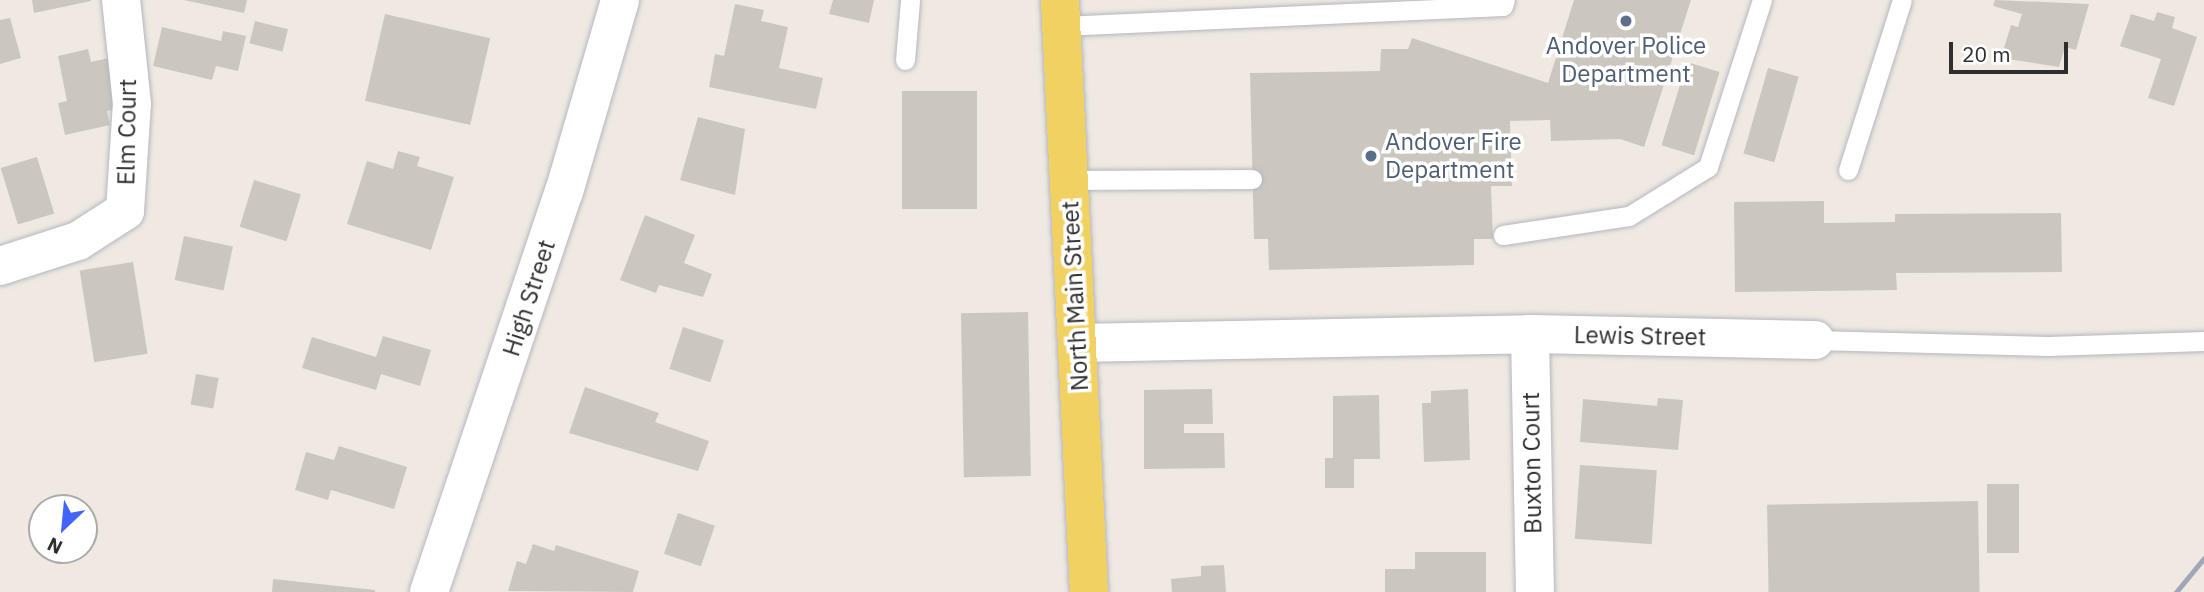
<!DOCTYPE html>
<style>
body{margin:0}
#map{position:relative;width:2204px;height:592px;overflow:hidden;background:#efe9e1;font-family:"IBM Plex Sans",sans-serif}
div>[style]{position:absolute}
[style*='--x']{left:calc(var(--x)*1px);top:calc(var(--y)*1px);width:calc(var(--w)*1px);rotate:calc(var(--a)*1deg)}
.building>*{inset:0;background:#cbc7bf;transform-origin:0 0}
.roads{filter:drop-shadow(0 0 2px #b4b7c1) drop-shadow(0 0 2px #b4b7c1)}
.service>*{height:19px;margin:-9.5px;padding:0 9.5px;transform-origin:9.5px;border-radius:9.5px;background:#fff}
.minor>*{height:38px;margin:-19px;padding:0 19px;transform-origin:19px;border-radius:19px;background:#fff}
.secondary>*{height:38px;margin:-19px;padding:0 19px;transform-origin:19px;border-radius:19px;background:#fff}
.primary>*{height:38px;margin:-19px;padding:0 19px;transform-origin:19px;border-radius:19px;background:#f2d163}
.rail>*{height:5px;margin:-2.5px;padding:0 2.5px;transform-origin:2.5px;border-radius:2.5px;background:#a3a6b8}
.dots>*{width:19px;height:19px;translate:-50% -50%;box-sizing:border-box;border:4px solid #fff;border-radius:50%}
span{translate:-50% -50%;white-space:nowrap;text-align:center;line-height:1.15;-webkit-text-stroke:7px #fff;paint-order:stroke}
.service-label{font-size:24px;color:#4e5e75}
.left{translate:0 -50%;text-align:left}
.street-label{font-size:24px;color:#2e2e2e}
.north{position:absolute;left:28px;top:494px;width:70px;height:70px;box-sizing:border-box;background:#fff;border:2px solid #ababab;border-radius:50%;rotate:206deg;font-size:19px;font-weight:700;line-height:28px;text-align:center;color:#2e2e2e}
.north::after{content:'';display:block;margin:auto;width:24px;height:32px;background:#4264fb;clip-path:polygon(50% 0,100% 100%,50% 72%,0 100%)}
.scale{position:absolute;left:1949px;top:42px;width:119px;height:32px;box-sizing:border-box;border:4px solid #2e2e2e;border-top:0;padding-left:9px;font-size:21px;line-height:24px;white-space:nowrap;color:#2e2e2e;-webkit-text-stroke:5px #fff;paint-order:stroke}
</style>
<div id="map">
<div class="building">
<div style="clip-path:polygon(32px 0,91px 0,91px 1px,34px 13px)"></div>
<div style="clip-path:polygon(184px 0,247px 0,244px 13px)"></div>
<div style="clip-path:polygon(833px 0,874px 0,869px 23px,829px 14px)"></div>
<div style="clip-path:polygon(1574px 0,1691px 0,1644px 147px,1620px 139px,1551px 141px,1550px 120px,1510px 121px,1512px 186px,1491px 186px,1493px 239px,1474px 239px,1474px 265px,1269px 270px,1268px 239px,1254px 239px,1250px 73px,1380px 71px,1381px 49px,1408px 49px,1412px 38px,1548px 83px)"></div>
<div style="clip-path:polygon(1995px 0,2089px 4px,2076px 50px,2065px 47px,2059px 67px,2001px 58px,2011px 25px,2018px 27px,2022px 14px,1993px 6px)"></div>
<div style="clip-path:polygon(735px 4px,764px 10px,761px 21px,788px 27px,779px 68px,823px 78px,816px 109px,709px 87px,715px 54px,724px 56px)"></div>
<div style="clip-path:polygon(2157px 12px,2175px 17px,2172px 28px,2197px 37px,2174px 106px,2148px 98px,2161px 59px,2120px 46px,2131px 14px,2154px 21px)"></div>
<div style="left:385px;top:14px;width:108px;height:89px;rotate:13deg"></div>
<div style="clip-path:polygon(10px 18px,21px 58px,0 64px,0 20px)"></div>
<div style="left:255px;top:21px;width:34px;height:23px;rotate:14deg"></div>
<div style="clip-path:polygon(162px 27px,221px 41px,223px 31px,246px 36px,238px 71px,216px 66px,212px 80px,153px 66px)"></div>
<div style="clip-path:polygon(88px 49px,91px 62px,109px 58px,120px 108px,107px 111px,110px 125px,65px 135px,58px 103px,67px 101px,58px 56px)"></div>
<div style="left:1687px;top:62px;width:34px;height:87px;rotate:17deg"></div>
<div style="left:1768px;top:68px;width:32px;height:89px;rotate:16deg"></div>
<div style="left:902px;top:91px;width:75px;height:118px"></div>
<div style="clip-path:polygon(698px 117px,745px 129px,735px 195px,680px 180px)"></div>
<div style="clip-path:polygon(398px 151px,420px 157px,417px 166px,454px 177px,431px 250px,347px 224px,367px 161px,393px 169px)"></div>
<div style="left:37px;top:157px;width:59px;height:38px;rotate:73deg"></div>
<div style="left:254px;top:180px;width:49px;height:49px;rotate:17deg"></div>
<div style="clip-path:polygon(1824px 201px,1824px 223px,1895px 222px,1895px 214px,2061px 213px,2062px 272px,1896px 273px,1897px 290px,1735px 292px,1734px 202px)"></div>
<div style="clip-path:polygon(645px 215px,695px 235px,684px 263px,712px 274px,703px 297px,659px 285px,656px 293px,620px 280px)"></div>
<div style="left:184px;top:236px;width:50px;height:45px;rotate:12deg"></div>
<div style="left:133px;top:262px;width:93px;height:54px;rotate:81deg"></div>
<div style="left:1028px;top:312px;width:164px;height:67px;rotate:89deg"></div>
<div style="left:683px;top:327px;width:43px;height:44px;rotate:18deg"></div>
<div style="clip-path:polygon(383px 336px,431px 350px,420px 386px,381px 374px,376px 390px,302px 368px,312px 337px,376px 357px)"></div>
<div style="left:196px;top:374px;width:23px;height:31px;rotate:10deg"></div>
<div style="clip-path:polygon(585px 387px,659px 413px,655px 422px,709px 441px,698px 471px,569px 433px)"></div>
<div style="clip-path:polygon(1212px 389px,1213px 424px,1184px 424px,1184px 433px,1224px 433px,1225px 468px,1144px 469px,1144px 390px)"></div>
<div style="clip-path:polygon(1468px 389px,1470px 460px,1424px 462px,1422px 403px,1431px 403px,1431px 391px)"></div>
<div style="clip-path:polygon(1379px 395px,1380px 459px,1354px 459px,1354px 488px,1325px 488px,1325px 458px,1333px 458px,1333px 396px)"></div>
<div style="clip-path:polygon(1658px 398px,1683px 400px,1678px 450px,1580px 442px,1583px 399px,1657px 406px)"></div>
<div style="clip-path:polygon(339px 446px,407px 467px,394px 509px,331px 490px,328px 500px,295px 490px,306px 452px,334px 460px)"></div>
<div style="left:1580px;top:465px;width:77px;height:74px;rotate:4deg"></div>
<div style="left:1987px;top:484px;width:32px;height:69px"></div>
<div style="left:1978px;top:501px;width:91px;height:211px;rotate:89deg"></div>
<div style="left:678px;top:513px;width:39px;height:43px;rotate:19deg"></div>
<div style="clip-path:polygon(533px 544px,554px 551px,556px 545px,639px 571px,633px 592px,508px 591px,517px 561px,526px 564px)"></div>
<div style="clip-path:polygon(1415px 552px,1486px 552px,1486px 592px,1385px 592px,1385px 569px,1415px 569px)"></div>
<div style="clip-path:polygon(1224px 565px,1226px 592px,1172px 592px,1171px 579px,1201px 576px,1201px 566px)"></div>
<div style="clip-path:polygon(273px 579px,375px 590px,375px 592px,272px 592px)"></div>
</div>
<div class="roads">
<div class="service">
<div style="--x:1062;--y:26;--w:441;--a:-2.6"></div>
<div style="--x:1503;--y:6;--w:6;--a:-72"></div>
<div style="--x:905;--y:60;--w:60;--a:-85.2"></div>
<div style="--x:1848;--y:170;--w:178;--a:-72.4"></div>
<div style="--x:1069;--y:180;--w:183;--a:-0.3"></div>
<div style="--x:1503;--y:235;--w:127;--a:-8.6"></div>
<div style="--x:1629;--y:216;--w:93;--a:-31.8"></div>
<div style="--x:1708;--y:167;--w:176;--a:-72.1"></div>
<div style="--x:1815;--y:340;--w:233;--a:1.5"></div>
<div style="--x:2048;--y:346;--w:156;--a:-1.8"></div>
</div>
<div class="minor">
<div style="--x:0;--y:266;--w:82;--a:-17.8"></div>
<div style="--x:78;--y:241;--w:56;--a:-32.6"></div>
<div style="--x:125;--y:211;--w:107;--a:-86.3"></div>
<div style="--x:132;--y:104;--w:105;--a:-96"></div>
<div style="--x:1530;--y:334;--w:258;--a:88.9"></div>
<div style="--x:1077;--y:343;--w:453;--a:-1.1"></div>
<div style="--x:1530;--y:334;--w:285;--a:1.2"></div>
</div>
<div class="secondary">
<div style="--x:429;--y:592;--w:422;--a:-71.4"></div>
<div style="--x:564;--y:192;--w:200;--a:-73.7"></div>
</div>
<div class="primary">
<div style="--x:1060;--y:0;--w:593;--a:87.2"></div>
</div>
</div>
<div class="rail">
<div style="--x:2176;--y:592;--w:44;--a:-50.5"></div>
</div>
<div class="dots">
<div style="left:1626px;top:21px;background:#5c6f8a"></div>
<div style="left:1371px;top:156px;background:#5c6f8a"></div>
</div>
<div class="service-label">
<span style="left:1626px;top:60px">Andover Police<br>Department</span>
<span class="left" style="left:1385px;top:156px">Andover Fire<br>Department</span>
</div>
<div class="street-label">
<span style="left:127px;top:132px;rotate:-89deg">Elm Court</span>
<span style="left:1075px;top:296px;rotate:-93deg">North Main Street</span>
<span style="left:529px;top:298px;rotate:-72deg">High Street</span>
<span style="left:1640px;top:336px;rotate:1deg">Lewis Street</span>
<span style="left:1532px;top:463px;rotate:-91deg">Buxton Court</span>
</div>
<div class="north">N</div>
<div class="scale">20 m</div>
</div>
